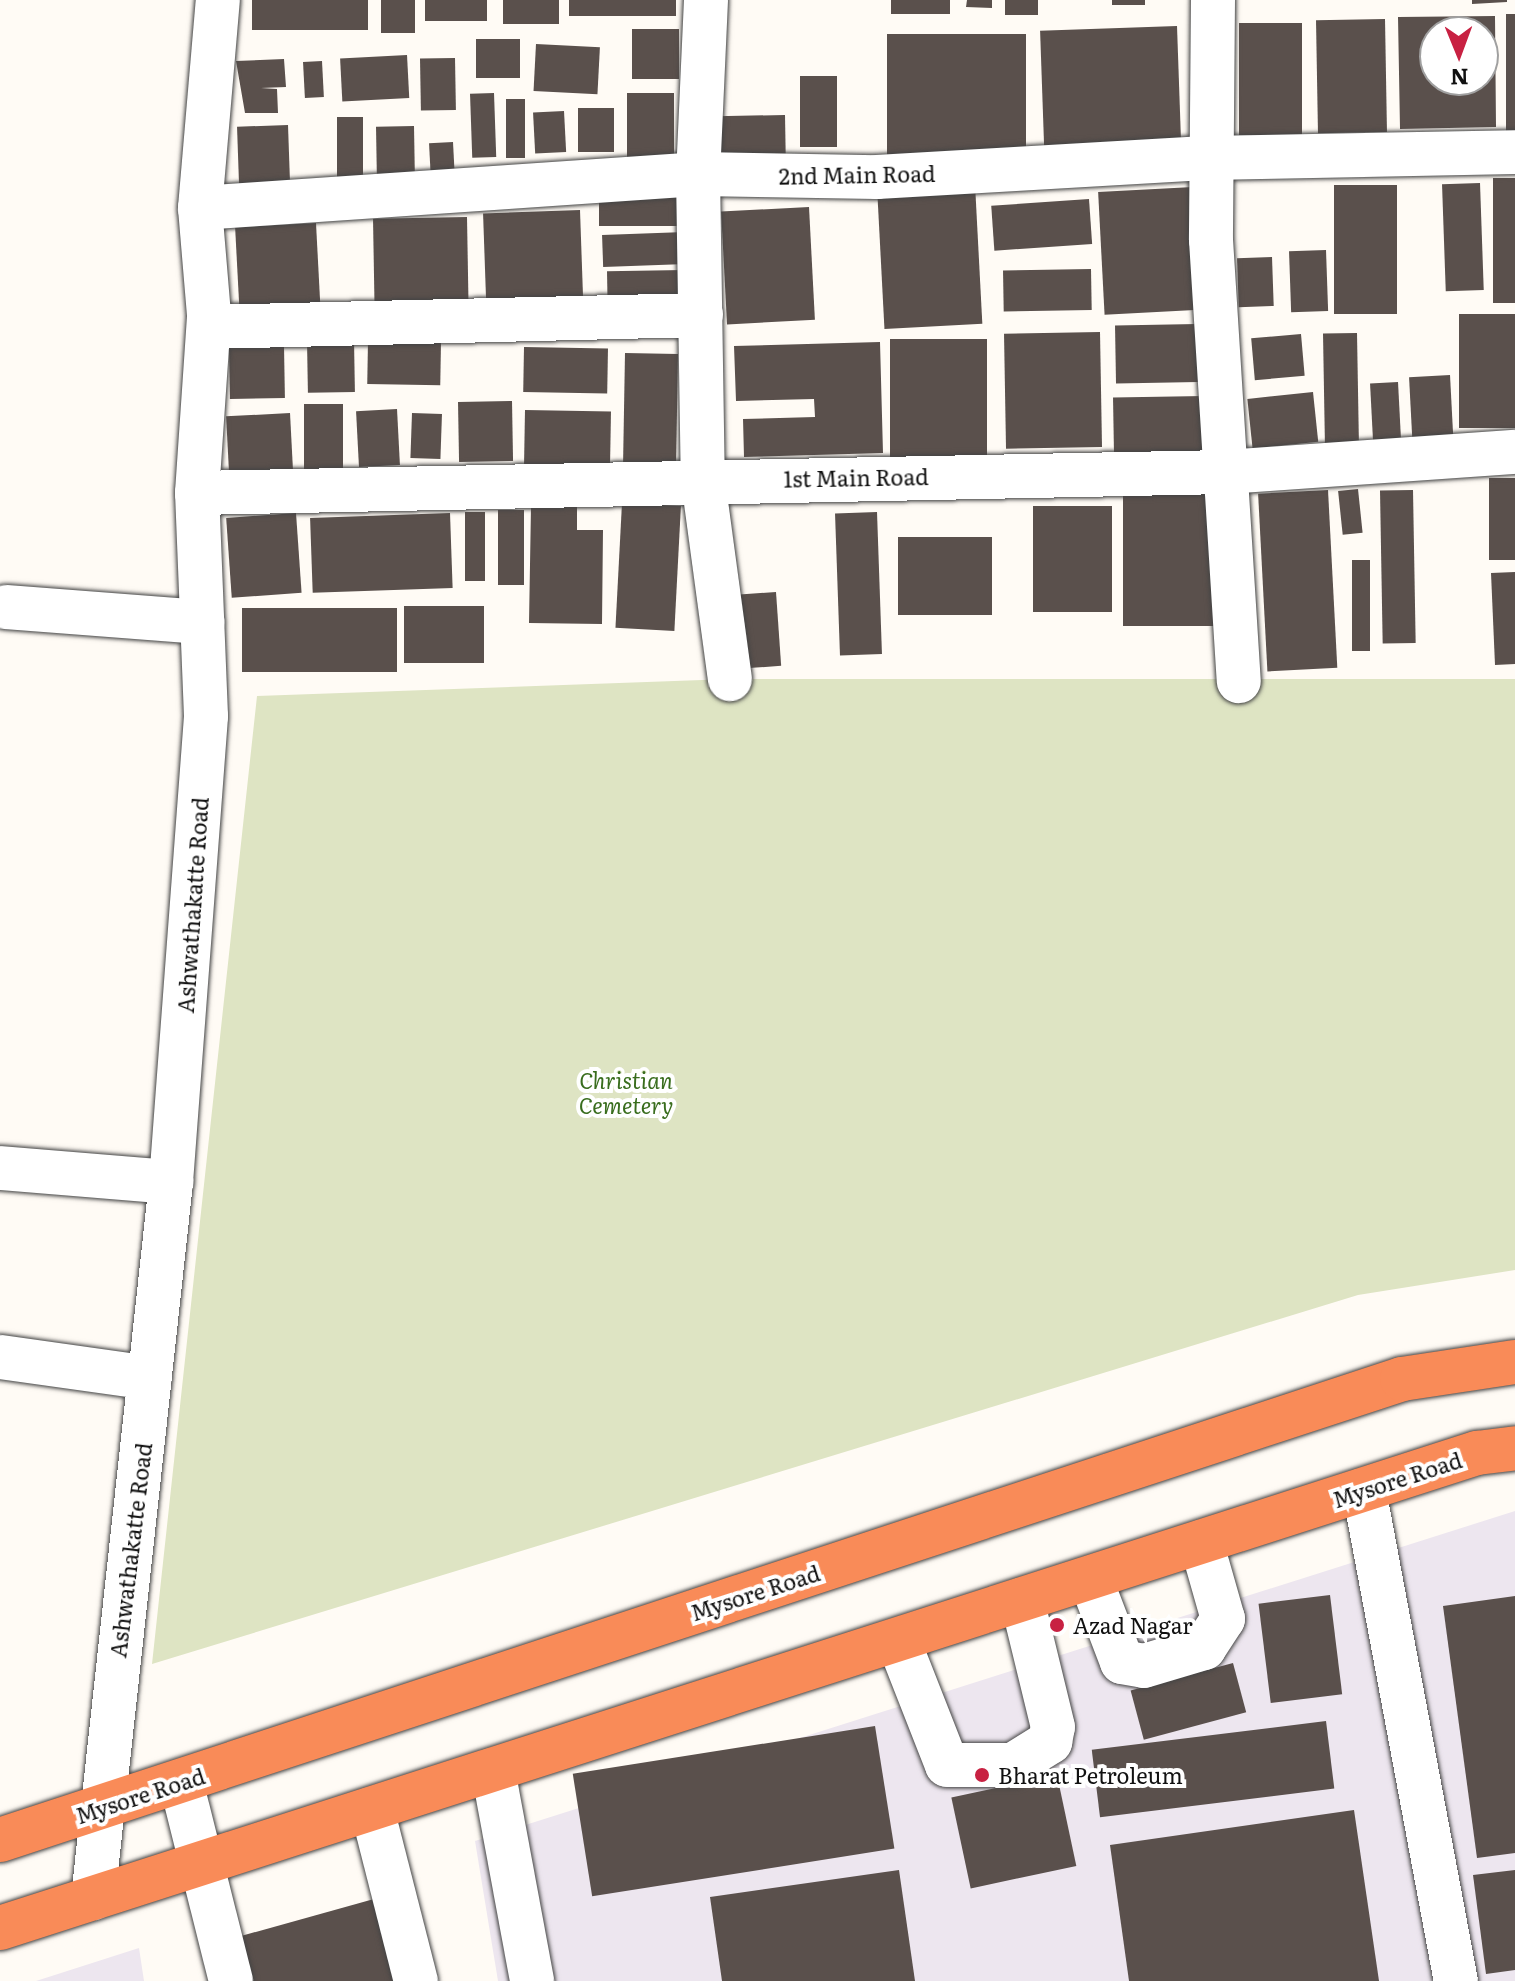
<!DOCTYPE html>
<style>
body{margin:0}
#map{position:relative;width:1515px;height:1981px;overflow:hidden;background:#fffbf5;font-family:Literata,serif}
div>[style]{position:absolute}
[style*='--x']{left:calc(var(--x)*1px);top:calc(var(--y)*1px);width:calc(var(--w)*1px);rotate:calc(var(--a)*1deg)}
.industrial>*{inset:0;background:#ede6ef}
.cemetery>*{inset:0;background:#dee4c3}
.building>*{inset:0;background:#5a504c;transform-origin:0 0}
.roads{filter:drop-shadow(0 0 2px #444) drop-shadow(0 0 2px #444)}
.minor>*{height:44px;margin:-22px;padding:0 22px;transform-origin:22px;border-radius:22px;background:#fff}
.highway>*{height:44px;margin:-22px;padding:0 22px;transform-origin:22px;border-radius:22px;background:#f98b58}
.dots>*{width:22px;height:22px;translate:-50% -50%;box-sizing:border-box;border:4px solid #fff;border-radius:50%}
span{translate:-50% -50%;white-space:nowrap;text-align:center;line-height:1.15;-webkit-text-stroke:8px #fff;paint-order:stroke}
.street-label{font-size:22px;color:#111}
.park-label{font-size:22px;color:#396d1d;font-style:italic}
.poi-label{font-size:22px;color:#111}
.left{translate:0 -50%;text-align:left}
.north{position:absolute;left:1419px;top:16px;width:80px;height:80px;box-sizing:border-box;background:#fff;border:2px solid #a0a0a0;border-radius:50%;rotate:179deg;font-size:22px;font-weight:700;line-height:32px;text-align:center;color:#111}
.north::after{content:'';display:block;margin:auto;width:28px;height:36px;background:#c82142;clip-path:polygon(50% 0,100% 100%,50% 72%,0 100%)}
</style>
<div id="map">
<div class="industrial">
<div style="clip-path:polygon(1515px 1511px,1515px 1981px,498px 1981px,475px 1841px)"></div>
<div style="clip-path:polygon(139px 1948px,144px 1981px,36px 1981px)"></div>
</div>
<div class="cemetery">
<div style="clip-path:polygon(730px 679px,1515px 679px,1515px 1270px,1358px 1295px,152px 1664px,257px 696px)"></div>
</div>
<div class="building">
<div style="left:252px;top:0;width:116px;height:30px"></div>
<div style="left:381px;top:0;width:34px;height:33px"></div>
<div style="left:425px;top:0;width:62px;height:21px"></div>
<div style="left:503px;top:0;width:56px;height:24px"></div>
<div style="left:569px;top:0;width:107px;height:16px"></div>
<div style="left:891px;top:0;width:59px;height:14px"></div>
<div style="clip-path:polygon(967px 0,992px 0,992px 8px,966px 7px)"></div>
<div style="left:1005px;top:0;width:33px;height:15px"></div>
<div style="left:1112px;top:0;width:33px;height:5px"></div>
<div style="clip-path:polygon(1472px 0,1507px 0,1507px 2px,1472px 4px)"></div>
<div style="left:1506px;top:14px;width:9px;height:120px"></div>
<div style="clip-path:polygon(evenodd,1495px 16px,1496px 127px,1400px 129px,1398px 17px,1495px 16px,1435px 32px,1483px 32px,1483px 80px,1435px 80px,1435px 32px)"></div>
<div style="left:1385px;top:19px;width:113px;height:69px;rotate:89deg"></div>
<div style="left:1239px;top:23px;width:63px;height:112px"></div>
<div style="left:1177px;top:26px;width:121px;height:137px;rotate:88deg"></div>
<div style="left:632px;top:29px;width:47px;height:50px"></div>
<div style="left:887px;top:34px;width:139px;height:124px"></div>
<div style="left:520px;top:39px;width:39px;height:44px;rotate:90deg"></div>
<div style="left:536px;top:44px;width:64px;height:47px;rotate:3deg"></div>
<div style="left:407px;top:55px;width:43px;height:67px;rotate:87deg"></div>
<div style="left:455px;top:58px;width:52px;height:35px;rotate:89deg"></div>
<div style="clip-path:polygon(284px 59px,286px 87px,261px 88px,277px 89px,278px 113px,245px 113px,236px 61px)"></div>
<div style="left:322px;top:61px;width:36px;height:19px;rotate:87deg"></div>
<div style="left:800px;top:76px;width:37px;height:71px"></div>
<div style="left:494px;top:93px;width:64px;height:24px;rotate:88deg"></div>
<div style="left:627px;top:93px;width:47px;height:70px"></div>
<div style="left:525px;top:99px;width:59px;height:19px;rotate:90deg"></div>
<div style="left:578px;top:108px;width:36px;height:44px"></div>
<div style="left:564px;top:111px;width:41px;height:31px;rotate:87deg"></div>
<div style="left:785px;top:115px;width:47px;height:69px;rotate:89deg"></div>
<div style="left:337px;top:117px;width:26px;height:62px"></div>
<div style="left:288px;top:125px;width:57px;height:51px;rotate:88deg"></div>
<div style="left:414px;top:126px;width:49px;height:38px;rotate:89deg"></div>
<div style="left:453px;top:142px;width:33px;height:24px;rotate:87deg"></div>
<div style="left:1515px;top:178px;width:125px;height:22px;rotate:90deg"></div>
<div style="left:1480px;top:183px;width:107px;height:38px;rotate:88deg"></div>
<div style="left:975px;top:184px;width:140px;height:98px;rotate:87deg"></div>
<div style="left:1397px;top:185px;width:129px;height:63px;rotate:90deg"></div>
<div style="left:599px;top:186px;width:87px;height:40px"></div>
<div style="left:1193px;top:187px;width:123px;height:95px;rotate:87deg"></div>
<div style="left:1089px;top:199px;width:45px;height:98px;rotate:86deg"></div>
<div style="left:809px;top:207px;width:113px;height:88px;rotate:87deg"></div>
<div style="left:580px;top:210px;width:100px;height:97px;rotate:88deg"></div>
<div style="left:467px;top:217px;width:94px;height:94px;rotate:89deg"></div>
<div style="left:316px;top:223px;width:88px;height:81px;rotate:87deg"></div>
<div style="left:685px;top:232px;width:32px;height:83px;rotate:88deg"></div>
<div style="left:1326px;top:250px;width:61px;height:37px;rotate:88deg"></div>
<div style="left:1272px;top:257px;width:49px;height:35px;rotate:88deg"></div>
<div style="left:1091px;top:269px;width:41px;height:88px;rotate:89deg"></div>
<div style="left:684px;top:270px;width:39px;height:77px;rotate:89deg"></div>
<div style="left:1515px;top:314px;width:114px;height:56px;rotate:90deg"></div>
<div style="left:1197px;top:324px;width:58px;height:82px;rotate:89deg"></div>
<div style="left:1100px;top:332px;width:115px;height:96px;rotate:89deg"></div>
<div style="left:1357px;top:333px;width:117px;height:34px;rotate:89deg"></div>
<div style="left:1301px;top:334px;width:42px;height:50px;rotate:85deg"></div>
<div style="left:987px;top:339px;width:124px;height:97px;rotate:90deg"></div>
<div style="left:354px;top:340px;width:52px;height:47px;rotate:89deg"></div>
<div style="left:368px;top:341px;width:73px;height:43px;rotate:1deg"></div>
<div style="clip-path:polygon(880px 342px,883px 453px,744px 457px,743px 419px,815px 417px,814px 399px,736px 401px,734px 346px)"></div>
<div style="left:284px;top:346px;width:52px;height:55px;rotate:89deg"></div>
<div style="left:524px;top:347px;width:84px;height:45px;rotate:1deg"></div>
<div style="left:625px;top:353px;width:53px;height:113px;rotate:1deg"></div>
<div style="left:1450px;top:375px;width:61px;height:41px;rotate:87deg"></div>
<div style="left:1398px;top:382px;width:61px;height:28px;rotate:87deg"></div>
<div style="left:1313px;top:392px;width:50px;height:66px;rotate:84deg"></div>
<div style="left:1204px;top:396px;width:60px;height:91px;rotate:89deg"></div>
<div style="left:512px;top:401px;width:60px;height:54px;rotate:89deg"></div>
<div style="left:304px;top:404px;width:39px;height:70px"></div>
<div style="left:397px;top:409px;width:56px;height:41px;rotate:87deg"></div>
<div style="left:525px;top:410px;width:86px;height:62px;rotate:1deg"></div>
<div style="left:290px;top:413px;width:62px;height:64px;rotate:87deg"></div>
<div style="left:412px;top:413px;width:30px;height:45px;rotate:2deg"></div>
<div style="left:1515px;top:478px;width:82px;height:26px;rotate:90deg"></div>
<div style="left:1358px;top:489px;width:44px;height:20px;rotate:84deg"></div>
<div style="left:1328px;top:490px;width:178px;height:70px;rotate:87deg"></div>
<div style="left:1413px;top:490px;width:153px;height:33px;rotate:89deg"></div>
<div style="left:1123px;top:494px;width:93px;height:132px"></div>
<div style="left:622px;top:503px;width:59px;height:125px;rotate:3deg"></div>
<div style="clip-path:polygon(531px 506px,577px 506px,577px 530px,603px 530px,602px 624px,529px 623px)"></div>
<div style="left:1033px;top:506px;width:79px;height:106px"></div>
<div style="left:524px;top:510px;width:75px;height:26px;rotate:90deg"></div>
<div style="left:465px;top:512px;width:20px;height:69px"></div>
<div style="left:877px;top:512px;width:142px;height:42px;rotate:88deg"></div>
<div style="left:296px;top:513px;width:80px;height:70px;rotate:86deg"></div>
<div style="left:450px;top:513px;width:75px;height:140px;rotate:88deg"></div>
<div style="left:898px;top:537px;width:94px;height:78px"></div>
<div style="left:1352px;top:560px;width:18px;height:91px"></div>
<div style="clip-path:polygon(1515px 572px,1515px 664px,1495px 665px,1491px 573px)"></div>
<div style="left:776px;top:592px;width:74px;height:40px;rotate:86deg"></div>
<div style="left:404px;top:606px;width:80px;height:57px"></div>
<div style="left:397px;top:608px;width:64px;height:155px;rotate:90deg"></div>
<div style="left:1330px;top:1595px;width:100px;height:72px;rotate:83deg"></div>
<div style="clip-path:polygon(1515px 1596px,1515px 1853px,1477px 1858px,1443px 1606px)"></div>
<div style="left:1233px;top:1663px;width:51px;height:106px;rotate:75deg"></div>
<div style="left:1326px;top:1721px;width:68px;height:236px;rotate:83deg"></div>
<div style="left:875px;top:1726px;width:124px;height:306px;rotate:81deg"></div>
<div style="left:1057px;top:1775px;width:93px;height:108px;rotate:78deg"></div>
<div style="clip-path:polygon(1354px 1810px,1379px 1981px,1129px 1981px,1110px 1845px)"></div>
<div style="clip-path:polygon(899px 1870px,915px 1981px,722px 1981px,710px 1897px)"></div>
<div style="clip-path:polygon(1515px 1870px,1515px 1970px,1486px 1974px,1473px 1875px)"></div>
<div style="clip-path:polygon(399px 1892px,424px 1981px,246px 1981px,234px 1938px)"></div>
</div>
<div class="roads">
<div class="minor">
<div style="--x:706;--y:0;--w:174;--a:92.6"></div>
<div style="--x:698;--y:174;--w:306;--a:89.1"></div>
<div style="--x:703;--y:480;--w:201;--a:82.3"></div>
<div style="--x:1213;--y:0;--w:240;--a:90.5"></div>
<div style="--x:1211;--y:240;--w:442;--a:86.4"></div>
<div style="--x:200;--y:208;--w:499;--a:-3.9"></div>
<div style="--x:698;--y:174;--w:179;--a:1"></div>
<div style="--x:877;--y:177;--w:333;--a:-3.3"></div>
<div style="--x:1209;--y:158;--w:306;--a:-1.1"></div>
<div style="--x:209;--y:327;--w:492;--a:-1.4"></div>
<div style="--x:197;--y:493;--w:1029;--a:-1.17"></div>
<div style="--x:1226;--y:472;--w:290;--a:-4"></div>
<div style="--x:6;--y:607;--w:197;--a:4.4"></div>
<div style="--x:0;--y:1168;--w:172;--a:4.7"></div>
<div style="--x:0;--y:1357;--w:151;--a:8"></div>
<div style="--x:1364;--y:1490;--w:500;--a:79.4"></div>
<div style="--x:1090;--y:1578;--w:90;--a:69.1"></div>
<div style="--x:1122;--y:1662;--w:22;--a:10"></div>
<div style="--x:1144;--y:1666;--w:63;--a:-16.7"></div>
<div style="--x:1204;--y:1648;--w:35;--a:-57"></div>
<div style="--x:1223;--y:1619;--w:80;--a:-105.9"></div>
<div style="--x:898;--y:1640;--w:134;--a:68.6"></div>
<div style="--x:947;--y:1765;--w:66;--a:0"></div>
<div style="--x:1013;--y:1765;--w:44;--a:-31.9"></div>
<div style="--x:1050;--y:1742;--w:15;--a:-79"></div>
<div style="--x:1053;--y:1727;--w:131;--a:-103.7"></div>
<div style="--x:493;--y:1770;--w:215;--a:79.5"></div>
<div style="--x:181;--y:1782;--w:205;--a:75.9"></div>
<div style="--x:372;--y:1809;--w:178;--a:75.7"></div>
<div style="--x:93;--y:1898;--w:720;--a:-83.78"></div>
<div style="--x:171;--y:1182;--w:467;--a:-85.7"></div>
<div style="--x:206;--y:716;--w:223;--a:-92.3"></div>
<div style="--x:197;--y:493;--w:178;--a:-86.1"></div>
<div style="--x:209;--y:315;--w:107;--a:-94.8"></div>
<div style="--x:200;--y:208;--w:209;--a:-85.1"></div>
</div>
<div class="highway">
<div style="--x:0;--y:1840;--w:1476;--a:-18.2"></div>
<div style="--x:1402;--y:1379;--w:114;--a:-8.6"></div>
<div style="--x:0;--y:1928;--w:1552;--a:-17.83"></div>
<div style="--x:1477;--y:1453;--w:38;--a:-7"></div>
</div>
</div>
<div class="dots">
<div style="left:1057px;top:1625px;background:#c82142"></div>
<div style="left:982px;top:1775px;background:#c82142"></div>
</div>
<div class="street-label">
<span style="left:857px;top:174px;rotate:-1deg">2nd Main Road</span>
<span style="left:856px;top:477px;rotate:-1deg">1st Main Road</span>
<span style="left:192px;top:905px;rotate:-86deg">Ashwathakatte Road</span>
<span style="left:1397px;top:1479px;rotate:-18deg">Mysore Road</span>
<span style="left:130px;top:1550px;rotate:-83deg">Ashwathakatte Road</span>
<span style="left:755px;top:1592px;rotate:-18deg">Mysore Road</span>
<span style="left:140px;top:1795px;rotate:-18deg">Mysore Road</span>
</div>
<div class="park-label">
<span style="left:626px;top:1092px">Christian<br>Cemetery</span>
</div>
<div class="poi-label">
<span class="left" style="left:1073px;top:1625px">Azad Nagar</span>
<span class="left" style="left:998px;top:1775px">Bharat Petroleum</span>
</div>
<div class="north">N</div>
</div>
